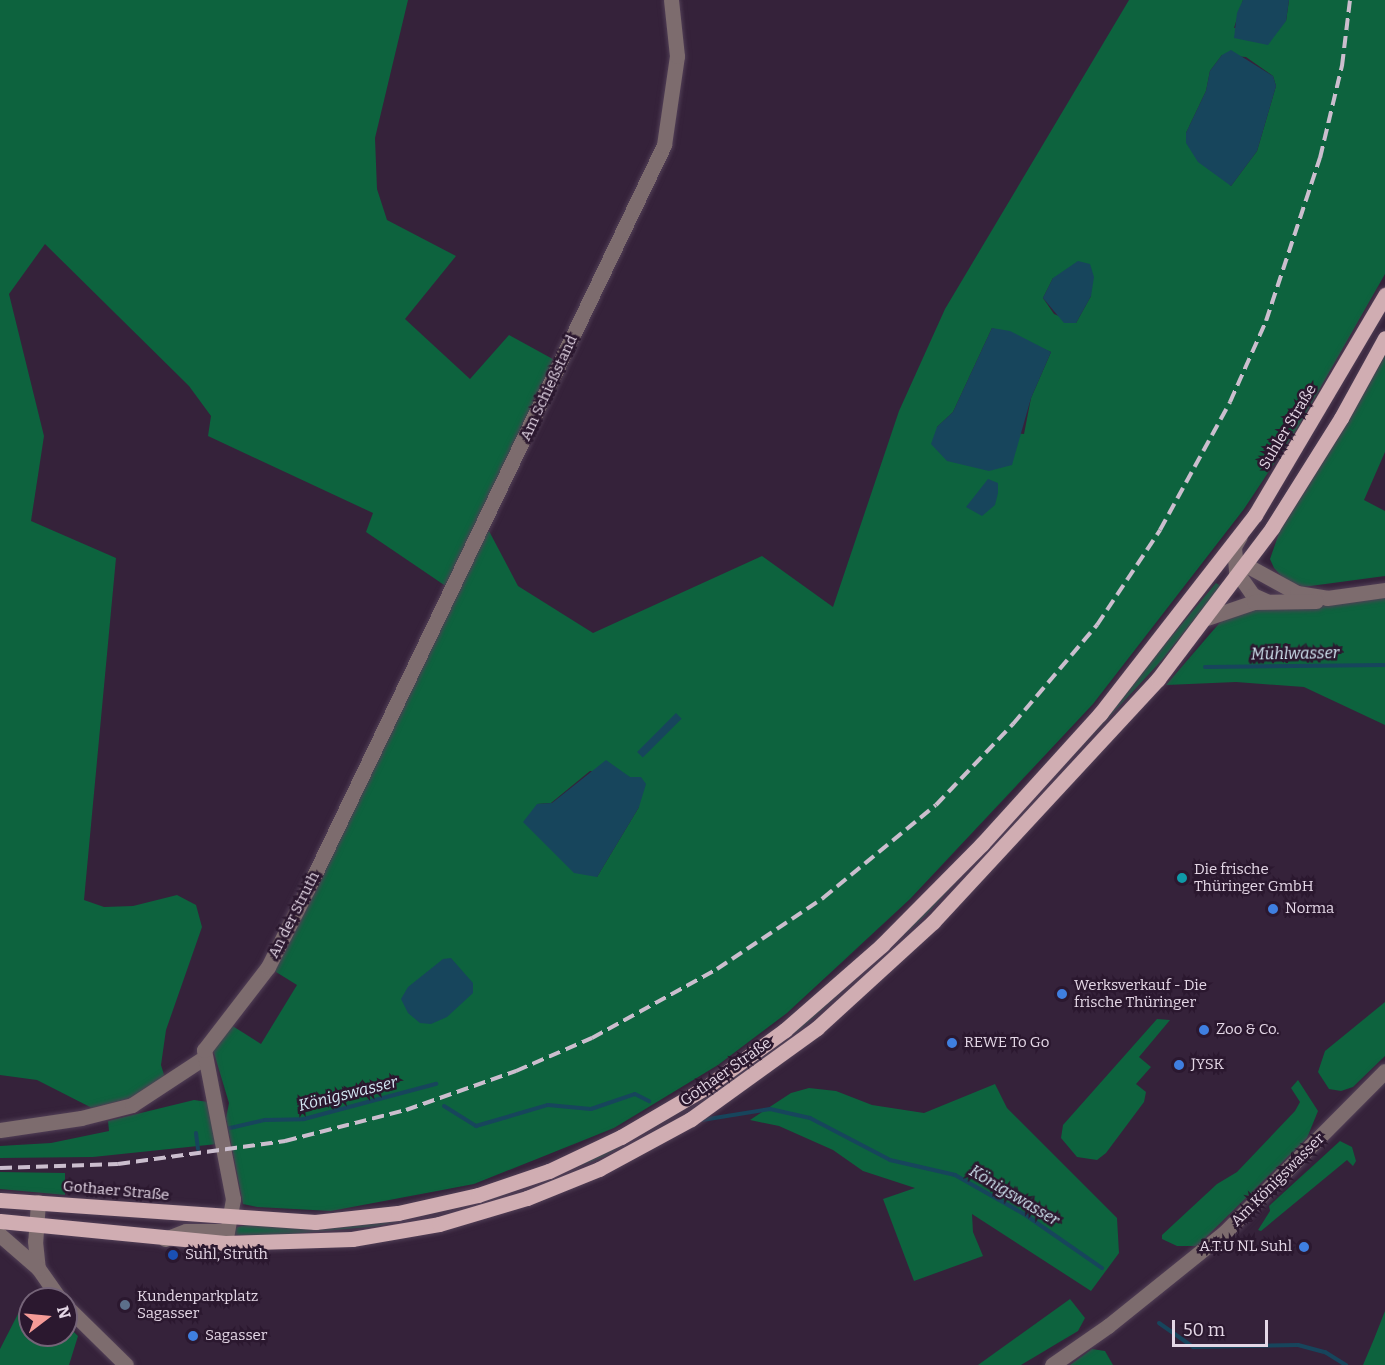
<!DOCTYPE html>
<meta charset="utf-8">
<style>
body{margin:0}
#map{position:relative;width:1385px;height:1365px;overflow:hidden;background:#35223a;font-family:Bitter,serif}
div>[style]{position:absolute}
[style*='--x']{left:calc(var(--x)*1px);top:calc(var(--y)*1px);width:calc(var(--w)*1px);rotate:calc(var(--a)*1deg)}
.green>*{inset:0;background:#0d633e}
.water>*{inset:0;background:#17455c;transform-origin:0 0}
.stream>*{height:4px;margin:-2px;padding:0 2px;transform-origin:2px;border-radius:2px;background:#17455c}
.roads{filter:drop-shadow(0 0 2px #513f56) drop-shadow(0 0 2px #513f56)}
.minor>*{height:15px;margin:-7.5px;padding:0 7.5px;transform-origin:7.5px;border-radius:7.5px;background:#7d6c6e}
.major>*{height:15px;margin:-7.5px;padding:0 7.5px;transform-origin:7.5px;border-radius:7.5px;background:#d0adb2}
.rail>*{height:4px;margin-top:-2px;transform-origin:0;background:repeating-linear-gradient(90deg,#cbbece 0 12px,transparent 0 18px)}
.dots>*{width:16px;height:16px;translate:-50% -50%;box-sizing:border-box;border:3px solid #2b182f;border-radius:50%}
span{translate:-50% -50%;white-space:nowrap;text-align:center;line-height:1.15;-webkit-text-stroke:5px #2b182f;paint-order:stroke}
.street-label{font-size:15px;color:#e4d7e6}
.poi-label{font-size:15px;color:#e4d7e6}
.left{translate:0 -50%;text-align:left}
.right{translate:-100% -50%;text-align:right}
.water-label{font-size:16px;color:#d3e7f3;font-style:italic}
.north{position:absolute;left:18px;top:1287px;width:60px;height:60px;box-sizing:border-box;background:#2b182f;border:2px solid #756478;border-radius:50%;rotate:74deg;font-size:16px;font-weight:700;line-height:24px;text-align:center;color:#e4d7e6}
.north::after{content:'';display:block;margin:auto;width:21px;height:27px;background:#f59b97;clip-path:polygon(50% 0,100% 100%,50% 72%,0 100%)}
.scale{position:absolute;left:1172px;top:1320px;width:96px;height:27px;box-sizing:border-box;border:3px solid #e4d7e6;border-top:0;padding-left:8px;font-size:18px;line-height:21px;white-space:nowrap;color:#e4d7e6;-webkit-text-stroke:4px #2b182f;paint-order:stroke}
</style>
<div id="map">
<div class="green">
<div style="clip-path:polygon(evenodd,0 0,408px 0,375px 138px,377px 189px,387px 220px,456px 256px,405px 319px,470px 379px,509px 335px,560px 363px,474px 547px,489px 531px,518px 586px,593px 633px,762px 556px,833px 607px,899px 411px,945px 309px,1129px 0,1243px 0,1234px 28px,1286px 21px,1289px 0,1385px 0,1385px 274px,1297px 429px,1244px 509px,1093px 704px,910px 899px,787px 1013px,718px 1065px,614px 1128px,474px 1184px,331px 1211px,257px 1207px,243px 1204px,226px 1118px,229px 1103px,213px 1050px,231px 1025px,261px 1044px,297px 985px,268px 967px,453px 591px,366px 532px,373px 513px,208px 436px,211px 416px,189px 386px,45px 244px,9px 294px,44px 436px,31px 521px,116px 558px,84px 900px,104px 907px,133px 906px,177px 895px,196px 905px,202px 927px,166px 1030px,161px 1065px,165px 1078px,131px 1098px,92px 1108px,37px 1080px,0 1075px,0 0,1222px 55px,1246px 57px,1273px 76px,1276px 86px,1257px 151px,1231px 186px,1186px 133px,1206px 91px,1210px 71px,1222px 55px,0 0,1053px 278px,1091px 296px,1076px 323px,1054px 314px,1043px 298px,1053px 278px,0 0,992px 328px,1051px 352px,1031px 398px,1024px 434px,937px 427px,953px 412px,992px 328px,0 0,590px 771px,630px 777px,639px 807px,597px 877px,537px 804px,551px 803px,590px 771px)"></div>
<div style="clip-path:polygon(1385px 351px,1385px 452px,1364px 500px,1385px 511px,1385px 576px,1303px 587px,1284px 579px,1274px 568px,1270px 559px,1280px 530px,1329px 452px)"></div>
<div style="clip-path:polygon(1216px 583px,1221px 586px,1162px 660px,926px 915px,801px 1029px,716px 1091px,603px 1157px,491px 1200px,378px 1226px,283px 1235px,231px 1235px,237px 1227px,246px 1225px,336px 1228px,393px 1221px,506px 1192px,751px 1063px,1070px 757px)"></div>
<div style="clip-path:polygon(1385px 597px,1385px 725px,1304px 687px,1236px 682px,1166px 685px,1229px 612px,1251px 604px,1298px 607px)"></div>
<div style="clip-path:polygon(1385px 1002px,1385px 1056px,1353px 1087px,1341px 1091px,1329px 1089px,1318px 1072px,1325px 1051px)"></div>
<div style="clip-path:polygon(1157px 1019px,1170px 1020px,1139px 1057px,1151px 1067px,1136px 1084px,1146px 1092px,1144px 1102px,1106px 1153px,1097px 1160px,1077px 1157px,1061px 1138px,1063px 1125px)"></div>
<div style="clip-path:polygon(1298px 1080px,1318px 1111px,1307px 1138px,1197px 1246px,1177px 1246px,1162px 1239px,1162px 1235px,1217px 1184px,1237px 1172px,1295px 1111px,1300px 1102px,1291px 1088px)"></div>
<div style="clip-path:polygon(995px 1084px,1007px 1108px,1117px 1218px,1119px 1253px,1091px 1291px,972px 1214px,973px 1232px,983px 1256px,914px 1281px,883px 1199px,915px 1188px,863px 1171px,833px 1150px,779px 1126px,750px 1120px,791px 1093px,809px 1088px,836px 1091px,872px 1105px,924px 1113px)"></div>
<div style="clip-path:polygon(194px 1100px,208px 1102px,217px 1144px,93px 1157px,0 1158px,0 1146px,51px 1143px,109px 1131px,108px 1121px)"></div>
<div style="clip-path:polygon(1340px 1141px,1352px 1147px,1356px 1161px,1353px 1166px,1347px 1160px,1261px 1231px,1258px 1230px,1270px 1211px,1269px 1206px)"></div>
<div style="clip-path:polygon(0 1172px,65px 1173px,65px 1195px,0 1189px)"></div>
<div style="clip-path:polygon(1070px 1299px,1085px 1318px,1078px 1331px,1021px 1365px,978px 1365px)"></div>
<div style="clip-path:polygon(20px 1310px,30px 1321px,30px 1335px,66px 1335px,66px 1324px,78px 1336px,69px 1365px,0 1365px,0 1349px)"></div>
<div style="clip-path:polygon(1385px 1311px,1385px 1365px,1363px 1365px,1374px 1339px)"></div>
<div style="clip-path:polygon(1092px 1349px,1105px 1351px,1113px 1365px,1070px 1365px)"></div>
</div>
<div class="water">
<div style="clip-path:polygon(1243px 0,1289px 0,1286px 21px,1268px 45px,1234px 38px,1237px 13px)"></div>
<div style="clip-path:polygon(1231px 50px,1273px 76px,1276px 86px,1257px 151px,1231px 186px,1198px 162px,1186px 143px,1186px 133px,1206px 91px,1210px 71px,1222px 55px)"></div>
<div style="clip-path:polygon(1078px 261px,1090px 264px,1094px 277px,1091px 296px,1076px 323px,1064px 323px,1043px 298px,1053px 278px)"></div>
<div style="clip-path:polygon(992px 328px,1010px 331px,1051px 352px,1031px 398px,1012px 465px,989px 471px,947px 461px,931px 444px,937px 427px,953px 412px)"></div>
<div style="clip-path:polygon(988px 479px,998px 483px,998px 493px,995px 505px,982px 516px,966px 507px)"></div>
<div style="left:676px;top:713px;width:8px;height:55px;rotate:45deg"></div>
<div style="clip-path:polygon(606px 760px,630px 777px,641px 777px,646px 784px,639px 807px,597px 877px,574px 873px,523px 822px,537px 804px,552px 803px)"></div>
<div style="clip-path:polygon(451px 958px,473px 983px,473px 993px,447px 1017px,431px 1024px,420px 1023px,408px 1013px,401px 999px,408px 987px,443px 959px)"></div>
</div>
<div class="stream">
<div style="--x:1205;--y:667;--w:180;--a:-0.6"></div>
<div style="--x:444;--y:1106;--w:38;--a:32"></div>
<div style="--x:476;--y:1126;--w:75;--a:-16.3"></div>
<div style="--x:548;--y:1105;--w:43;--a:5.3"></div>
<div style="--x:591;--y:1109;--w:46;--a:-18.8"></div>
<div style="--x:635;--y:1094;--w:16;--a:27"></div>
<div style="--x:702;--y:1120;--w:69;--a:-9.2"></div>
<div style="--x:770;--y:1109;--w:41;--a:12.7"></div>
<div style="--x:810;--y:1118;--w:90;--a:27.7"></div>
<div style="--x:890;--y:1160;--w:67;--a:13"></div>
<div style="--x:955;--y:1175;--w:79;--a:29.5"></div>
<div style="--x:1024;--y:1214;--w:95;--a:34.7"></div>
<div style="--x:230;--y:1128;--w:36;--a:-13"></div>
<div style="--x:265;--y:1120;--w:39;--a:-1"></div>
<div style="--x:304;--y:1119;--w:137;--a:-14.9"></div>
<div style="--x:196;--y:1133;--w:16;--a:83"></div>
<div style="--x:1159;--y:1323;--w:42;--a:35.2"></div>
<div style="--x:1193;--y:1347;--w:105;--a:-1.1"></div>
<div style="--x:1298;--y:1345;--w:28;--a:15"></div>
<div style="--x:1325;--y:1352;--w:25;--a:32"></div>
</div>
<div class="roads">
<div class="minor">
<div style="--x:1240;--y:536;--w:13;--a:119"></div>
<div style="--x:1234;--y:547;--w:24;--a:85"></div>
<div style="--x:1236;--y:571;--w:29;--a:55"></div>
<div style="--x:1253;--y:595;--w:14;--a:25"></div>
<div style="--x:1246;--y:565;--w:58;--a:28.8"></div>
<div style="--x:1297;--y:593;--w:30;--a:9"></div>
<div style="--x:1327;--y:598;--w:59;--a:-7.9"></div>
<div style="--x:1207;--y:618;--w:50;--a:-18.8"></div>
<div style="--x:1254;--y:602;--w:62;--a:-0.9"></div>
<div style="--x:0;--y:1130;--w:82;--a:-8.4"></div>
<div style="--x:81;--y:1118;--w:53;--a:-14.3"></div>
<div style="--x:132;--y:1105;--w:87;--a:-33.3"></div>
<div style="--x:38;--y:1202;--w:39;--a:94"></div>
<div style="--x:35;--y:1241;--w:27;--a:84"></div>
<div style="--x:38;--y:1268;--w:38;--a:55"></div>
<div style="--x:0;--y:1235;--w:50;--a:41"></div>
<div style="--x:165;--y:1239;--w:22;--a:-21"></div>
<div style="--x:186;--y:1231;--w:41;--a:0"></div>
<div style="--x:225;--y:1243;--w:45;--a:-79.7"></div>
<div style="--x:233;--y:1199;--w:152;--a:-101"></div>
<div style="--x:204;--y:1050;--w:105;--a:-52.4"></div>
<div style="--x:268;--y:967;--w:91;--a:-63.2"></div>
<div style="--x:309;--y:886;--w:822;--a:-64.4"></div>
<div style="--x:664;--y:145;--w:90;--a:-81.7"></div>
<div style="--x:677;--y:56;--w:56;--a:-96.1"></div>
<div style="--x:66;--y:1306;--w:84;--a:44.5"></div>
<div style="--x:1052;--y:1365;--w:68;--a:-34.9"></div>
<div style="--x:1108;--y:1326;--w:150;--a:-38.8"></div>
<div style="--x:1225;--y:1232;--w:227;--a:-45.2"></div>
</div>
<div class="major">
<div style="--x:0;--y:1200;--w:316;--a:4"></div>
<div style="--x:315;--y:1222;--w:83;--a:-6.2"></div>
<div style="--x:398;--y:1213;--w:82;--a:-12.7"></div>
<div style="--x:478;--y:1195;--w:75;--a:-18.7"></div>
<div style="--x:549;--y:1171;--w:80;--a:-25.3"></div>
<div style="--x:621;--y:1137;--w:97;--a:-30.3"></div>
<div style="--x:705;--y:1088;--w:99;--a:-35.9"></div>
<div style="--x:785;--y:1030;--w:129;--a:-41.2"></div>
<div style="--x:882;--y:945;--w:142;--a:-45.3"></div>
<div style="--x:982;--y:844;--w:176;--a:-47.8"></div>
<div style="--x:1100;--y:714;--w:252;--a:-52.1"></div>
<div style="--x:1255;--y:515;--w:256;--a:-59.4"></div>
<div style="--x:0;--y:1221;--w:226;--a:5.6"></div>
<div style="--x:225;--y:1243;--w:127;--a:-1.8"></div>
<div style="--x:352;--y:1239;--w:88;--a:-9.8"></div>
<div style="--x:439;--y:1224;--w:92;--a:-16.5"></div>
<div style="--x:527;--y:1198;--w:78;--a:-21.9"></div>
<div style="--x:599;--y:1169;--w:105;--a:-28.5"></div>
<div style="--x:691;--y:1119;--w:155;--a:-35.8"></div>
<div style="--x:817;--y:1028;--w:157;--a:-42.4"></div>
<div style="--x:933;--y:922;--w:331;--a:-47.2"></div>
<div style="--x:1158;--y:679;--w:189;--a:-52.9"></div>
<div style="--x:1272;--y:528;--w:130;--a:-57.9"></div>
<div style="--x:1341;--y:418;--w:91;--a:-61.2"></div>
</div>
</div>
<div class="rail">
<div style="--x:0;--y:1168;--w:118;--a:-1.9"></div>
<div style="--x:118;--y:1164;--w:169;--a:-7.8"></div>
<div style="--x:285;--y:1141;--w:125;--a:-14.4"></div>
<div style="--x:406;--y:1110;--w:117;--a:-19.5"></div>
<div style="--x:516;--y:1071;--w:83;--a:-23.5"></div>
<div style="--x:592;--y:1038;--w:143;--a:-28.9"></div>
<div style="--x:717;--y:969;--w:128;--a:-33.8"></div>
<div style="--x:823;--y:898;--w:146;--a:-39.5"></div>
<div style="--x:936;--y:805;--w:112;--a:-46.5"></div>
<div style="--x:1013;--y:724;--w:130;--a:-49.7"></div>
<div style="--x:1097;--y:625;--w:114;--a:-56.4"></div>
<div style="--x:1160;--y:530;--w:146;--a:-61.3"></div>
<div style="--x:1230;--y:402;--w:89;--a:-66"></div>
<div style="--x:1266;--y:321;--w:172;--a:-71.7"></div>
<div style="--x:1320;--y:158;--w:95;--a:-76.6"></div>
<div style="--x:1342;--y:66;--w:66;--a:-83.1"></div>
</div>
<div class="dots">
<div style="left:1182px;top:878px;background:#0f9aa8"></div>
<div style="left:1273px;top:909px;background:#3f7fe0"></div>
<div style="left:1062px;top:994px;background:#3f7fe0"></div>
<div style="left:1204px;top:1030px;background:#3f7fe0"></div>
<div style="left:952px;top:1043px;background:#3f7fe0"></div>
<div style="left:1179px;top:1065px;background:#3f7fe0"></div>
<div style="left:1304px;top:1247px;background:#3f7fe0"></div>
<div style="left:173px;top:1255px;background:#1a4fb4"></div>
<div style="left:125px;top:1305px;background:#5c6f8a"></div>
<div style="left:193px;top:1336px;background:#3f7fe0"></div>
</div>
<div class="street-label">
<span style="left:549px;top:388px;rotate:-65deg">Am Schießstand</span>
<span style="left:1288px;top:427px;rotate:-59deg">Suhler Straße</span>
<span style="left:294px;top:915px;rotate:-63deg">An der Struth</span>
<span style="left:726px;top:1072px;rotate:-35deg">Gothaer Straße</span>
<span style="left:1278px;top:1180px;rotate:-45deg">Am Königswasser</span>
<span style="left:116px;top:1191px;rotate:5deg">Gothaer Straße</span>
</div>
<div class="poi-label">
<span class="left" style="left:1194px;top:878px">Die frische<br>Thüringer GmbH</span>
<span class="left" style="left:1285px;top:909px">Norma</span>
<span class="left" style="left:1074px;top:994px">Werksverkauf - Die<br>frische Thüringer</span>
<span class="left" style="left:1216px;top:1030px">Zoo &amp; Co.</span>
<span class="left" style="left:964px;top:1043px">REWE To Go</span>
<span class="left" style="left:1191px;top:1065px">JYSK</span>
<span class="right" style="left:1292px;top:1247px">A.T.U NL Suhl</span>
<span class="left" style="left:185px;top:1255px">Suhl, Struth</span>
<span class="left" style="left:137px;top:1305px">Kundenparkplatz<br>Sagasser</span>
<span class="left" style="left:205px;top:1336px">Sagasser</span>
</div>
<div class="water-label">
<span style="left:1295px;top:654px;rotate:-1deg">Mühlwasser</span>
<span style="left:348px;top:1094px;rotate:-14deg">Königswasser</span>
<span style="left:1014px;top:1196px;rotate:31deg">Königswasser</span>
</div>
<div class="north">N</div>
<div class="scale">50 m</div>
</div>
